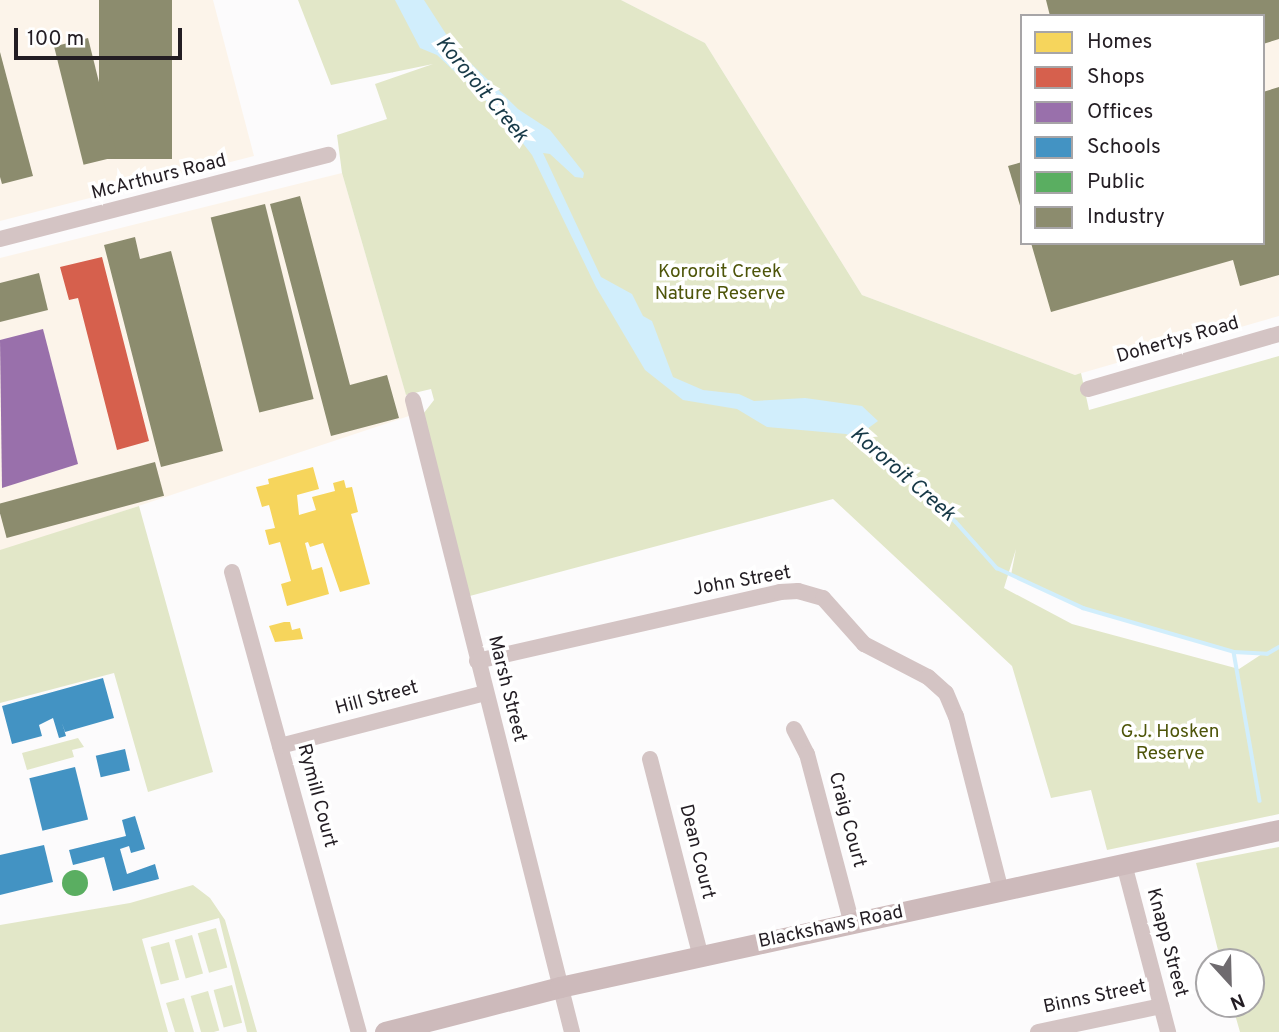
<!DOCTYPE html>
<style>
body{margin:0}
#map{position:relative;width:1279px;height:1032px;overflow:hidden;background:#fcfbfc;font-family:Overpass,sans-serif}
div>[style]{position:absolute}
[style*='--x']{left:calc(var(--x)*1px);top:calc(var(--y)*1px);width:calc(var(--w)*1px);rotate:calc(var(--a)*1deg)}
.industrial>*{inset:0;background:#fcf4ea}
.green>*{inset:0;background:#e2e7c8;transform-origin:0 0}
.water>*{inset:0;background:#d1eefc}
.homes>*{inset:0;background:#f6d55c}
.shops>*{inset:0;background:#d6604d}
.offices>*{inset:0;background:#9970ab}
.schools>*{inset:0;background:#4393c3;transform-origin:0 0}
.public>*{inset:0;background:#5aae61}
.round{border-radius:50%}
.industry>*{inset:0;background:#8c8c6e;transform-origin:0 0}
.stream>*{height:3.5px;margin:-1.75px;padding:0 1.75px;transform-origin:1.75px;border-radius:1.75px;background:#d1eefc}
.minor>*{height:16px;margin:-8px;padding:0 8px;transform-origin:8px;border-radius:8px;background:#d4c4c4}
.major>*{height:21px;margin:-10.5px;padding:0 10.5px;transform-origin:10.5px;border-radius:10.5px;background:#cdbabb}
span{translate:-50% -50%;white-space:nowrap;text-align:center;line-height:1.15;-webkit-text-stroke:7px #fff;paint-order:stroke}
.street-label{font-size:19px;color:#231d23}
.park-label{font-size:19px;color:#4e550a}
.water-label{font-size:21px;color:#173947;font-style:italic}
.legend{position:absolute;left:1020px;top:14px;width:245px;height:231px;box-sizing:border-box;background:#fff;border:2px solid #a7a5a7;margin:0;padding:9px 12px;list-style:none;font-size:21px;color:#231d23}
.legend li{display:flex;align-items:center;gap:14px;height:35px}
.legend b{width:35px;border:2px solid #a7a5a7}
.north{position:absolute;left:1195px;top:948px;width:70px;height:70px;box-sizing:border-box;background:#fff;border:2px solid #a7a5a7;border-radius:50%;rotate:158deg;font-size:19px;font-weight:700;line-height:28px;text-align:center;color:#231d23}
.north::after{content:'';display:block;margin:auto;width:24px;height:32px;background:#6f6b6f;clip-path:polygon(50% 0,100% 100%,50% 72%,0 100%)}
.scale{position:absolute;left:14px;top:28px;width:168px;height:32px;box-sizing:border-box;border:4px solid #231d23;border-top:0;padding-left:9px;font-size:21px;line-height:24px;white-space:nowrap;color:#231d23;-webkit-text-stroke:5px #fff;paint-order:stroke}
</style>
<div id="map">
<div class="industrial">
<div style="clip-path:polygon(0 0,213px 0,254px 156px,0 221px)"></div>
<div style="clip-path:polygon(evenodd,621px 0,1279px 0,1279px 316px,1075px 375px,862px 295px,705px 43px,621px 0,1022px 16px,1263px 16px,1263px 243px,1022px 243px,1022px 16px)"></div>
<div style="clip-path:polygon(342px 173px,412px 415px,0 552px,0 258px)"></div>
</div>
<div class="green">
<div style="clip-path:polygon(evenodd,298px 0,621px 0,705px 43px,862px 295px,1075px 375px,1081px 373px,1089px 410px,1279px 356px,1279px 814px,1107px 850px,1091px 790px,1051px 798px,1012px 666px,833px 499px,466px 597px,420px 418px,434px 400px,431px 389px,406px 395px,342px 173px,337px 135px,387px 119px,375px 84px,433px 64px,331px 85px,298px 0,1016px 549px,1011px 575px,1083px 608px,1234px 652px,1262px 654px,1239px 669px,1072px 624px,1004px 588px,1016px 549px)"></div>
<div style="clip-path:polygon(139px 506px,213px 772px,148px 792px,114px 673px,0 703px,0 550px)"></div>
<div style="clip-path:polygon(78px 738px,84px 747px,72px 750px,74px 757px,27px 770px,22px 753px)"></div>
<div style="clip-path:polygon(1279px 847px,1279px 1032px,1240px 1032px,1232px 1004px,1251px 1004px,1251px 962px,1221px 962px,1196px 863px)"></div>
<div style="clip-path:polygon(193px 885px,210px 898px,225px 920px,257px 1032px,247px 1032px,219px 918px,142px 939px,168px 1032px,0 1032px,0 925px,130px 903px)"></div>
<div style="left:216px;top:928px;width:41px;height:19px;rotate:74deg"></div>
<div style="left:192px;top:935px;width:40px;height:18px;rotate:74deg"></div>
<div style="left:169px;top:942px;width:39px;height:19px;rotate:75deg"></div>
<div style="left:232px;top:985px;width:39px;height:19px;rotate:75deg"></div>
<div style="left:208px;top:991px;width:41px;height:18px;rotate:74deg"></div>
<div style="clip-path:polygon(184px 998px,194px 1032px,175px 1032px,166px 1003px)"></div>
</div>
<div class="water">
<div style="clip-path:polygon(395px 0,424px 0,455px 48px,518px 109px,550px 130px,584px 173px,583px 178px,575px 177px,550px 154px,543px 153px,601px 277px,632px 294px,643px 316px,652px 321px,673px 377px,703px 390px,739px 394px,754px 401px,805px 398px,862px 406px,878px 421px,867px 429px,874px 443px,867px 444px,846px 434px,767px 427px,737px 409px,683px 400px,645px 370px,596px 287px,532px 155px,500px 114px,437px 55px,420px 48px)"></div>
</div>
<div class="homes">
<div style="clip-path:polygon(313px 467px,319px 489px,297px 495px,299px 515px,316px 510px,312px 497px,335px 491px,333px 483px,344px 480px,346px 488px,352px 487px,358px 512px,351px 514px,370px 584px,340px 592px,323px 543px,310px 547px,308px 542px,305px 543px,312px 570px,322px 567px,329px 594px,287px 606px,281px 584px,291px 581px,280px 542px,269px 545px,265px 530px,275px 528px,269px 505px,262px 507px,256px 487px,269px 484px,268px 479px)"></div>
<div style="clip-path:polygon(284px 622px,290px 622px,292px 630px,300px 628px,303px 639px,275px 642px,269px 626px)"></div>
</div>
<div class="shops">
<div style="clip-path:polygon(102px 257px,149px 441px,117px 450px,78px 298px,69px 300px,60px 267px)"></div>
</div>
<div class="offices">
<div style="clip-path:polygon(43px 329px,78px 464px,2px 488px,0 340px)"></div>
</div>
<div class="schools">
<div style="clip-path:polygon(103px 678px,114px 718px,65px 732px,62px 723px,66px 736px,59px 738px,53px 718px,39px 725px,42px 736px,12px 744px,2px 706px)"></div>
<div style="left:125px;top:749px;width:22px;height:30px;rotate:77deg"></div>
<div style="left:75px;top:767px;width:54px;height:47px;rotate:76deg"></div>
<div style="clip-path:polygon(135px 816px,145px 849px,131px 853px,129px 846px,120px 849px,127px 874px,155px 864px,159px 879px,113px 891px,104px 857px,73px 865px,69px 850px,126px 836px,122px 820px)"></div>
<div style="clip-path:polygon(44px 845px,53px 882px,0 895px,0 855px)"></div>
</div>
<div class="public">
<div class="round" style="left:62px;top:870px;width:26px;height:26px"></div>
</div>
<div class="industry">
<div style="left:99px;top:0;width:73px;height:159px"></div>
<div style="clip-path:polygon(1046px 0,1279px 0,1279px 39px,1263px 44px,1263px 16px,1050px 16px)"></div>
<div style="left:88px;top:38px;width:122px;height:35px;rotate:76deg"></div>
<div style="clip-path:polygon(0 52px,33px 176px,2px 184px,0 177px)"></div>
<div style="clip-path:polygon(1279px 87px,1279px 275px,1240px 286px,1233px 260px,1051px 312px,1031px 243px,1263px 243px,1263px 92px)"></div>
<div style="clip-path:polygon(1022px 162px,1022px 209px,1021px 209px,1008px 166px)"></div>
<div style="clip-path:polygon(300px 196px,350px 385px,387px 375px,399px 418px,331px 436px,270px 204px)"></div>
<div style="left:265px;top:204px;width:201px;height:56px;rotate:76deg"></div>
<div style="clip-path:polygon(135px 237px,140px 259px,171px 251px,223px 451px,161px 467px,104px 245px)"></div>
<div style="clip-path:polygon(39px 273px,48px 310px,0 322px,0 283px)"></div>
<div style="left:155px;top:462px;width:35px;height:163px;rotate:75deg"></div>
</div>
<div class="stream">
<div style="--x:867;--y:441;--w:120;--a:42.3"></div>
<div style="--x:956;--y:522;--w:62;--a:48.3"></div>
<div style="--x:997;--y:568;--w:95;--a:24.9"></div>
<div style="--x:1083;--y:608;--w:157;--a:16.2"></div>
<div style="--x:1234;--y:652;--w:33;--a:3"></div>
<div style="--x:1267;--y:654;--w:14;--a:-30"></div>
<div style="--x:1234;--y:652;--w:151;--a:80.1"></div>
</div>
<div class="minor">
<div style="--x:0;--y:239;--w:339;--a:-14.4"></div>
<div style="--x:1088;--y:389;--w:199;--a:-16.1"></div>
<div style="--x:413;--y:400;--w:652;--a:75.88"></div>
<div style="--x:232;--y:572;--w:477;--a:74.6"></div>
<div style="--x:477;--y:661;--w:311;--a:-12.8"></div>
<div style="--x:780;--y:592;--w:18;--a:-3"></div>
<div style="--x:798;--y:591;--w:26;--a:16"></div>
<div style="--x:823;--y:598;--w:62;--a:48.3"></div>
<div style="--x:864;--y:644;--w:72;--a:27.3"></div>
<div style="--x:928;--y:677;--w:24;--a:42"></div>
<div style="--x:946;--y:693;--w:25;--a:67"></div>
<div style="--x:956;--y:716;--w:181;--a:75.6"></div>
<div style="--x:794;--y:729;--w:28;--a:63"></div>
<div style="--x:807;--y:754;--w:176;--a:75.2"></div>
<div style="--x:280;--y:746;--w:212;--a:-14.5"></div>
<div style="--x:650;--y:759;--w:204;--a:75.6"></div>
<div style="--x:1124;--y:864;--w:174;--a:75.3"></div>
<div style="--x:1038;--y:1032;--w:126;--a:-11.9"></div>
</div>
<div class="major">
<div style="--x:385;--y:1032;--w:181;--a:-14.4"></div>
<div style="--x:560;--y:987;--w:736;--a:-12.32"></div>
</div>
<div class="street-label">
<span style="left:159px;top:178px;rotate:-14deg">McArthurs Road</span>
<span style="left:1178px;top:341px;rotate:-16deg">Dohertys Road</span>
<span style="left:742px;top:582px;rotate:-10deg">John Street</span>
<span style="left:506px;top:689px;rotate:76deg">Marsh Street</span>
<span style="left:377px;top:699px;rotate:-15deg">Hill Street</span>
<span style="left:316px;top:796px;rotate:75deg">Rymill Court</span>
<span style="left:846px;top:820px;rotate:75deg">Craig Court</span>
<span style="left:696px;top:852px;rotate:76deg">Dean Court</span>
<span style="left:831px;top:928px;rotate:-12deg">Blackshaws Road</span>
<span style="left:1166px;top:943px;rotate:75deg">Knapp Street</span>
<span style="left:1095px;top:998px;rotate:-12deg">Binns Street</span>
</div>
<div class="park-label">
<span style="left:720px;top:284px">Kororoit Creek<br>Nature Reserve</span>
<span style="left:1170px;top:744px">G.J. Hosken<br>Reserve</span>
</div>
<div class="water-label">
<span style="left:481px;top:90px;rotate:50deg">Kororoit Creek</span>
<span style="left:902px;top:475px;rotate:41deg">Kororoit Creek</span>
</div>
<ul class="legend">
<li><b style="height:19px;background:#f6d55c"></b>Homes</li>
<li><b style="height:19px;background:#d6604d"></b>Shops</li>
<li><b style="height:19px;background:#9970ab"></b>Offices</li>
<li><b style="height:19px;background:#4393c3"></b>Schools</li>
<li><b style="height:19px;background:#5aae61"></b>Public</li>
<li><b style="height:19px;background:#8c8c6e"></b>Industry</li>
</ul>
<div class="north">N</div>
<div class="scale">100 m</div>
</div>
